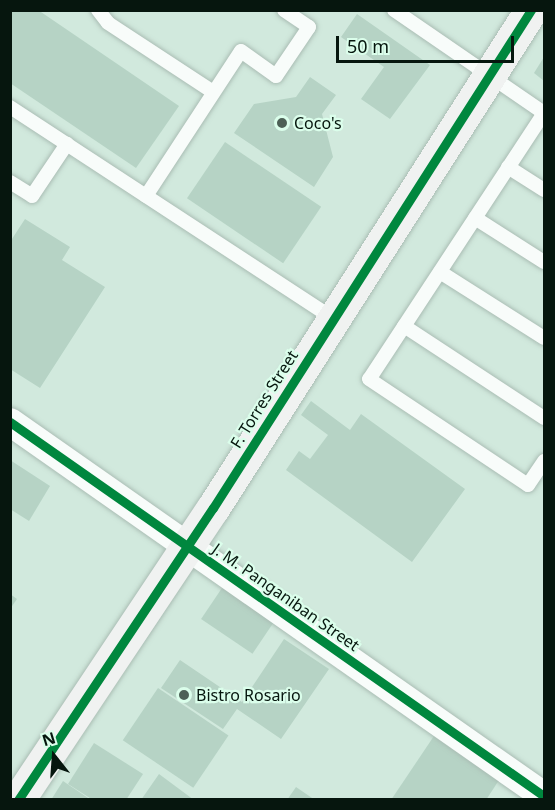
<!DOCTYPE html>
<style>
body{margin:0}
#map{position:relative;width:555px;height:810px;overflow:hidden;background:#d1e9dd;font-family:"Noto Sans",sans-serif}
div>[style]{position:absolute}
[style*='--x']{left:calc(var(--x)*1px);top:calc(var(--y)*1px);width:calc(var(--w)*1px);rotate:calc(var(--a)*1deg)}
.building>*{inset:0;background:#b6d3c5;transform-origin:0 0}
.roads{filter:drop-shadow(0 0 2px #aabdb4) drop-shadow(0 0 2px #aabdb4)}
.lane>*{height:14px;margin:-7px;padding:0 7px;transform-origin:7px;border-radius:7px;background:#f8fcfa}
.street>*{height:28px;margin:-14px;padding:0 14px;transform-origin:14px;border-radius:14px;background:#f8fcfa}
.secondary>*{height:33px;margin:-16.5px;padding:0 16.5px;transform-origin:16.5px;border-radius:16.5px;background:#f0f2f1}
.cycleway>*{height:9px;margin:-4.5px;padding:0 4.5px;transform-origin:4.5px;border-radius:4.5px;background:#00873e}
.dots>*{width:16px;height:16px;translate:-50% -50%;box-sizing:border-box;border:3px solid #dbfeeb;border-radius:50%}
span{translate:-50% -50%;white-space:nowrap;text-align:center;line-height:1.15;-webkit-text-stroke:4.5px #dbfeeb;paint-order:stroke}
.poi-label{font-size:16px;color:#06160e}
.left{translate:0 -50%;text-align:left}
.street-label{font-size:16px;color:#06160e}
.frame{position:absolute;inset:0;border:12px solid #06160e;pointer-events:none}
.north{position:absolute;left:24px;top:726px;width:60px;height:60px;-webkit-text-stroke:4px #dbfeeb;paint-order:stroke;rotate:343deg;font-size:16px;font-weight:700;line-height:24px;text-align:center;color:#06160e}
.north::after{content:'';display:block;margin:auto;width:21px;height:27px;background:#06160e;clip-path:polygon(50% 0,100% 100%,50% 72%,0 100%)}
.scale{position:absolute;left:336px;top:36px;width:178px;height:27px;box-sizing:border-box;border:3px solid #06160e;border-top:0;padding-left:8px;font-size:18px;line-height:21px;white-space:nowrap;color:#06160e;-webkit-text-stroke:4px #dbfeeb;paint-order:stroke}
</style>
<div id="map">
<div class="building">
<div style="clip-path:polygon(10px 10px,38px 10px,179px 106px,136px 168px,10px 83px)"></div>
<div style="clip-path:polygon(357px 14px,430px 65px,390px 119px,361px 99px,384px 67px,341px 37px)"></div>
<div style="clip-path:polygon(544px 57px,544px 81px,534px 73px)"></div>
<div style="clip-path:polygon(310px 77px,336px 95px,322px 114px,333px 157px,314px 187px,234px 133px,254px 104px,296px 97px)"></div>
<div style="left:225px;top:142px;width:116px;height:68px;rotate:34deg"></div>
<div style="clip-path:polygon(25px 219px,70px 247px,62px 260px,105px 287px,40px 388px,10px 369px,10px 242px)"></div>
<div style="clip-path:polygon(311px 401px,350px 430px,361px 414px,465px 489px,412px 562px,286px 470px,299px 451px,310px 459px,328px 435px,301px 415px)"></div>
<div style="clip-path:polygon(10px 460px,50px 486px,29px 521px,10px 509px)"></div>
<div style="left:224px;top:585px;width:62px;height:41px;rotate:34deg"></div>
<div style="clip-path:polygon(10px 594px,17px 599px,10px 609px)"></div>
<div style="clip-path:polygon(284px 639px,329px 669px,281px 739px,237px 709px,223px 729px,161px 688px,180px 660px,242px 702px)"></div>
<div style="left:158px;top:688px;width:85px;height:63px;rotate:34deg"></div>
<div style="clip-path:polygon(438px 730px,503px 774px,486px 800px,391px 800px)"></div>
<div style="clip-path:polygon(94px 743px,143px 774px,126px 800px,93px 800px,68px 784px)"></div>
<div style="clip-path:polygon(159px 774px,194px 800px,141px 800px)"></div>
<div style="clip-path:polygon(63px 781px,91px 800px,51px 800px)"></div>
<div style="clip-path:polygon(296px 787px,315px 800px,287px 800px)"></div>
</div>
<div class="roads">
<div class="lane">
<div style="--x:98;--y:10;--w:16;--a:52"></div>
<div style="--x:108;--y:23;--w:126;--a:33.3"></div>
<div style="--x:394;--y:10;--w:182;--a:34.5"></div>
<div style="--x:10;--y:107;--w:386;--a:33.2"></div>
<div style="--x:544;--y:113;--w:318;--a:123.3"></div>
<div style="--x:369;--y:379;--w:191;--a:33.7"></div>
<div style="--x:528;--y:485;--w:29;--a:-56"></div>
<div style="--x:508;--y:167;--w:43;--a:32.6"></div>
<div style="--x:10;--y:182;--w:26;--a:32"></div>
<div style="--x:32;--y:196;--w:63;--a:-56.1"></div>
<div style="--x:146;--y:196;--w:173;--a:-56.8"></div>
<div style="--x:241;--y:51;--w:43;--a:35.5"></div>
<div style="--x:276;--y:76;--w:59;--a:-56"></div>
<div style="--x:309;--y:27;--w:30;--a:-146"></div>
<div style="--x:475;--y:218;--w:82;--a:32.5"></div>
<div style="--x:440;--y:272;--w:123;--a:32.4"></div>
<div style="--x:404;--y:326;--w:168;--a:33.3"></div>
</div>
<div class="street">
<div style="--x:10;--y:422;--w:652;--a:35.01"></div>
</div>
<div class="secondary">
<div style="--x:18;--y:800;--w:351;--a:-56.3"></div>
<div style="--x:213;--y:508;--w:591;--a:-57.44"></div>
</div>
</div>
<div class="cycleway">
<div style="--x:10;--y:422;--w:652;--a:35.01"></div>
<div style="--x:18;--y:800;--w:351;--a:-56.3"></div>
<div style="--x:213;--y:508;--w:591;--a:-57.44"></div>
</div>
<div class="dots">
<div style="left:282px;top:123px;background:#4d6056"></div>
<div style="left:184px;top:695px;background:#4d6056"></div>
</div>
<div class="poi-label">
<span class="left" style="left:294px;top:123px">Coco's</span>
<span class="left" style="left:196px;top:695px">Bistro Rosario</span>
</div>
<div class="street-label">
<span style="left:264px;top:399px;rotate:-58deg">F. Torres Street</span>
<span style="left:286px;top:597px;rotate:35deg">J. M. Panganiban Street</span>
</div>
<div class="frame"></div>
<div class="north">N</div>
<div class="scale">50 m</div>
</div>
